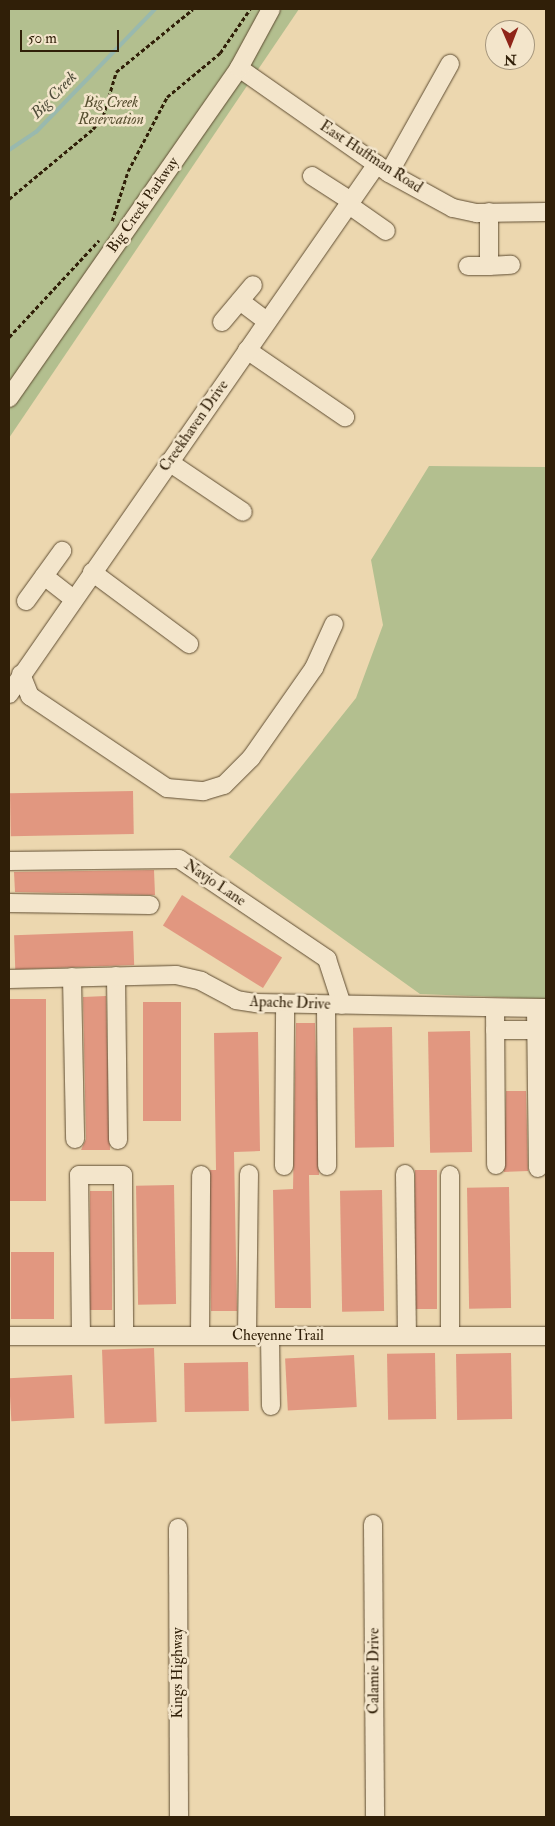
<!DOCTYPE html>
<style>
body{margin:0}
#map{position:relative;width:555px;height:1826px;overflow:hidden;background:#ecd7af;font-family:"IM FELL Double Pica",serif}
div>[style]{position:absolute}
[style*='--x']{left:calc(var(--x)*1px);top:calc(var(--y)*1px);width:calc(var(--w)*1px);rotate:calc(var(--a)*1deg)}
.green>*{inset:0;background:#b3bf8f}
.stream>*{height:4px;margin:-2px;padding:0 2px;transform-origin:2px;border-radius:2px;background:#99b9ae}
.building>*{inset:0;background:#e19780;transform-origin:0 0}
.path>*{height:2.5px;margin-top:-1.25px;transform-origin:0;background:repeating-linear-gradient(90deg,#301f08 0 4px,transparent 0 6.5px)}
.roads{filter:drop-shadow(0 0 1px #5f4d32) drop-shadow(0 0 1px #5f4d32)}
.minor>*{height:18px;margin:-9px;padding:0 9px;transform-origin:9px;border-radius:9px;background:#f3e5cb}
span{translate:-50% -50%;white-space:nowrap;text-align:center;line-height:1.15;-webkit-text-stroke:5px #f3e5cb;paint-order:stroke}
.park-label{font-size:15px;color:#574f30;font-style:italic}
.street-label{font-size:15px;color:#301f08}
.water-label{font-size:16px;color:#504d3a;font-style:italic}
.frame{position:absolute;inset:0;border:10px solid #301f08;pointer-events:none}
.north{position:absolute;left:485px;top:20px;width:50px;height:50px;box-sizing:border-box;background:#f3e5cb;border:1px solid #a5967d;border-radius:50%;rotate:179deg;font-size:14px;font-weight:700;line-height:20px;text-align:center;color:#301f08}
.north::after{content:'';display:block;margin:auto;width:18px;height:22px;background:#8f2418;clip-path:polygon(50% 0,100% 100%,50% 72%,0 100%)}
.scale{position:absolute;left:20px;top:30px;width:99px;height:22px;box-sizing:border-box;border:2px solid #301f08;border-top:0;padding-left:6px;font-size:15px;line-height:18px;white-space:nowrap;color:#301f08;-webkit-text-stroke:4px #f3e5cb;paint-order:stroke}
</style>
<div id="map">
<div class="green">
<div style="clip-path:polygon(9px 9px,299px 9px,9px 438px)"></div>
<div style="clip-path:polygon(429px 466px,546px 467px,546px 999px,420px 994px,229px 857px,356px 698px,383px 625px,371px 560px)"></div>
</div>
<div class="stream">
<div style="--x:9;--y:150;--w:32;--a:-34"></div>
<div style="--x:36;--y:132;--w:171;--a:-45.9"></div>
</div>
<div class="building">
<div style="left:133px;top:791px;width:43px;height:123px;rotate:89deg"></div>
<div style="clip-path:polygon(154px 870px,155px 895px,15px 892px,14px 872px)"></div>
<div style="left:182px;top:895px;width:118px;height:36px;rotate:32deg"></div>
<div style="left:133px;top:931px;width:34px;height:119px;rotate:88deg"></div>
<div style="clip-path:polygon(106px 996px,110px 1150px,81px 1150px,86px 1139px,83px 997px)"></div>
<div style="left:9px;top:999px;width:37px;height:202px"></div>
<div style="left:143px;top:1002px;width:38px;height:119px"></div>
<div style="clip-path:polygon(296px 1023px,315px 1023px,319px 1175px,309px 1175px,311px 1308px,275px 1308px,273px 1190px,293px 1189px)"></div>
<div style="left:392px;top:1027px;width:120px;height:39px;rotate:89deg"></div>
<div style="left:470px;top:1031px;width:121px;height:42px;rotate:89deg"></div>
<div style="clip-path:polygon(258px 1032px,260px 1151px,234px 1152px,237px 1311px,211px 1311px,210px 1170px,216px 1170px,214px 1033px)"></div>
<div style="clip-path:polygon(506px 1091px,526px 1091px,528px 1171px,504px 1172px)"></div>
<div style="left:415px;top:1170px;width:22px;height:139px"></div>
<div style="left:174px;top:1185px;width:119px;height:38px;rotate:89deg"></div>
<div style="left:509px;top:1187px;width:121px;height:42px;rotate:89deg"></div>
<div style="left:382px;top:1190px;width:121px;height:42px;rotate:89deg"></div>
<div style="left:112px;top:1191px;width:119px;height:22px;rotate:90deg"></div>
<div style="left:11px;top:1252px;width:43px;height:67px"></div>
<div style="left:154px;top:1348px;width:74px;height:52px;rotate:88deg"></div>
<div style="left:435px;top:1353px;width:66px;height:48px;rotate:89deg"></div>
<div style="left:511px;top:1353px;width:66px;height:55px;rotate:89deg"></div>
<div style="left:354px;top:1355px;width:52px;height:69px;rotate:87deg"></div>
<div style="left:248px;top:1362px;width:49px;height:64px;rotate:89deg"></div>
<div style="left:72px;top:1375px;width:43px;height:63px;rotate:87deg"></div>
</div>
<div class="path">
<div style="--x:9;--y:199;--w:109;--a:-39.8"></div>
<div style="--x:93;--y:129;--w:16;--a:-52"></div>
<div style="--x:103;--y:116;--w:46;--a:-73.5"></div>
<div style="--x:116;--y:72;--w:99;--a:-39.3"></div>
<div style="--x:112;--y:221;--w:52;--a:-72.3"></div>
<div style="--x:128;--y:171;--w:84;--a:-62.2"></div>
<div style="--x:167;--y:97;--w:69;--a:-39.7"></div>
<div style="--x:220;--y:53;--w:53;--a:-55.7"></div>
<div style="--x:9;--y:337;--w:132;--a:-47.1"></div>
</div>
<div class="roads">
<div class="minor">
<div style="--x:239;--y:68;--w:183;--a:35"></div>
<div style="--x:389;--y:173;--w:73;--a:28.7"></div>
<div style="--x:453;--y:208;--w:25;--a:12"></div>
<div style="--x:477;--y:213;--w:69;--a:-0.8"></div>
<div style="--x:389;--y:173;--w:125;--a:-60.8"></div>
<div style="--x:312;--y:176;--w:46;--a:32.7"></div>
<div style="--x:349;--y:205;--w:45;--a:35.1"></div>
<div style="--x:489;--y:212;--w:54;--a:90"></div>
<div style="--x:489;--y:266;--w:22;--a:-3"></div>
<div style="--x:468;--y:266;--w:21;--a:0"></div>
<div style="--x:240;--y:301;--w:34;--a:37"></div>
<div style="--x:222;--y:322;--w:48;--a:-50"></div>
<div style="--x:247;--y:350;--w:119;--a:34.4"></div>
<div style="--x:9;--y:398;--w:402;--a:-55.1"></div>
<div style="--x:239;--y:68;--w:67;--a:-61.5"></div>
<div style="--x:169;--y:462;--w:89;--a:34"></div>
<div style="--x:92;--y:572;--w:121;--a:36.6"></div>
<div style="--x:44;--y:576;--w:37;--a:38"></div>
<div style="--x:26;--y:601;--w:62;--a:-54.2"></div>
<div style="--x:21;--y:674;--w:24;--a:68"></div>
<div style="--x:30;--y:696;--w:165;--a:33.9"></div>
<div style="--x:167;--y:788;--w:37;--a:5"></div>
<div style="--x:204;--y:791;--w:21;--a:-17"></div>
<div style="--x:224;--y:785;--w:38;--a:-45"></div>
<div style="--x:251;--y:758;--w:110;--a:-55"></div>
<div style="--x:314;--y:668;--w:48;--a:-65.6"></div>
<div style="--x:9;--y:694;--w:645;--a:-55.23"></div>
<div style="--x:9;--y:861;--w:170;--a:-0.7"></div>
<div style="--x:179;--y:859;--w:179;--a:34"></div>
<div style="--x:327;--y:959;--w:48;--a:71.9"></div>
<div style="--x:9;--y:903;--w:141;--a:0.8"></div>
<div style="--x:116;--y:976;--w:164;--a:89.3"></div>
<div style="--x:72;--y:977;--w:162;--a:88.9"></div>
<div style="--x:9;--y:979;--w:167;--a:-1.4"></div>
<div style="--x:176;--y:975;--w:26;--a:13"></div>
<div style="--x:201;--y:981;--w:40;--a:28"></div>
<div style="--x:236;--y:1000;--w:20;--a:9"></div>
<div style="--x:256;--y:1003;--w:290;--a:1"></div>
<div style="--x:326;--y:1005;--w:161;--a:89.6"></div>
<div style="--x:495;--y:1008;--w:157;--a:89.6"></div>
<div style="--x:536;--y:1008;--w:160;--a:89.3"></div>
<div style="--x:495;--y:1030;--w:41;--a:0"></div>
<div style="--x:284;--y:1166;--w:162;--a:-89.6"></div>
<div style="--x:405;--y:1174;--w:162;--a:89.3"></div>
<div style="--x:9;--y:1336;--w:537;--a:0"></div>
<div style="--x:81;--y:1336;--w:161;--a:-90.7"></div>
<div style="--x:79;--y:1175;--w:44;--a:0"></div>
<div style="--x:123;--y:1175;--w:161;--a:89.6"></div>
<div style="--x:200;--y:1336;--w:161;--a:-89.6"></div>
<div style="--x:247;--y:1336;--w:162;--a:-89.3"></div>
<div style="--x:270;--y:1336;--w:70;--a:89.2"></div>
<div style="--x:450;--y:1336;--w:161;--a:-90"></div>
<div style="--x:373;--y:1524;--w:293;--a:89.6"></div>
<div style="--x:178;--y:1528;--w:289;--a:89.8"></div>
</div>
</div>
<div class="park-label">
<span style="left:111px;top:111px">Big Creek<br>Reservation</span>
</div>
<div class="street-label">
<span style="left:371px;top:157px;rotate:33deg">East Huffman Road</span>
<span style="left:143px;top:205px;rotate:-55deg">Big Creek Parkway</span>
<span style="left:194px;top:426px;rotate:-55deg">Creekhaven Drive</span>
<span style="left:215px;top:883px;rotate:34deg">Navjo Lane</span>
<span style="left:290px;top:1003px;rotate:2deg">Apache Drive</span>
<span style="left:278px;top:1336px">Cheyenne Trail</span>
<span style="left:374px;top:1671px;rotate:-90deg">Calamie Drive</span>
<span style="left:178px;top:1673px;rotate:-90deg">Kings Highway</span>
</div>
<div class="water-label">
<span style="left:54px;top:95px;rotate:-46deg">Big Creek</span>
</div>
<div class="frame"></div>
<div class="north">N</div>
<div class="scale">50 m</div>
</div>
